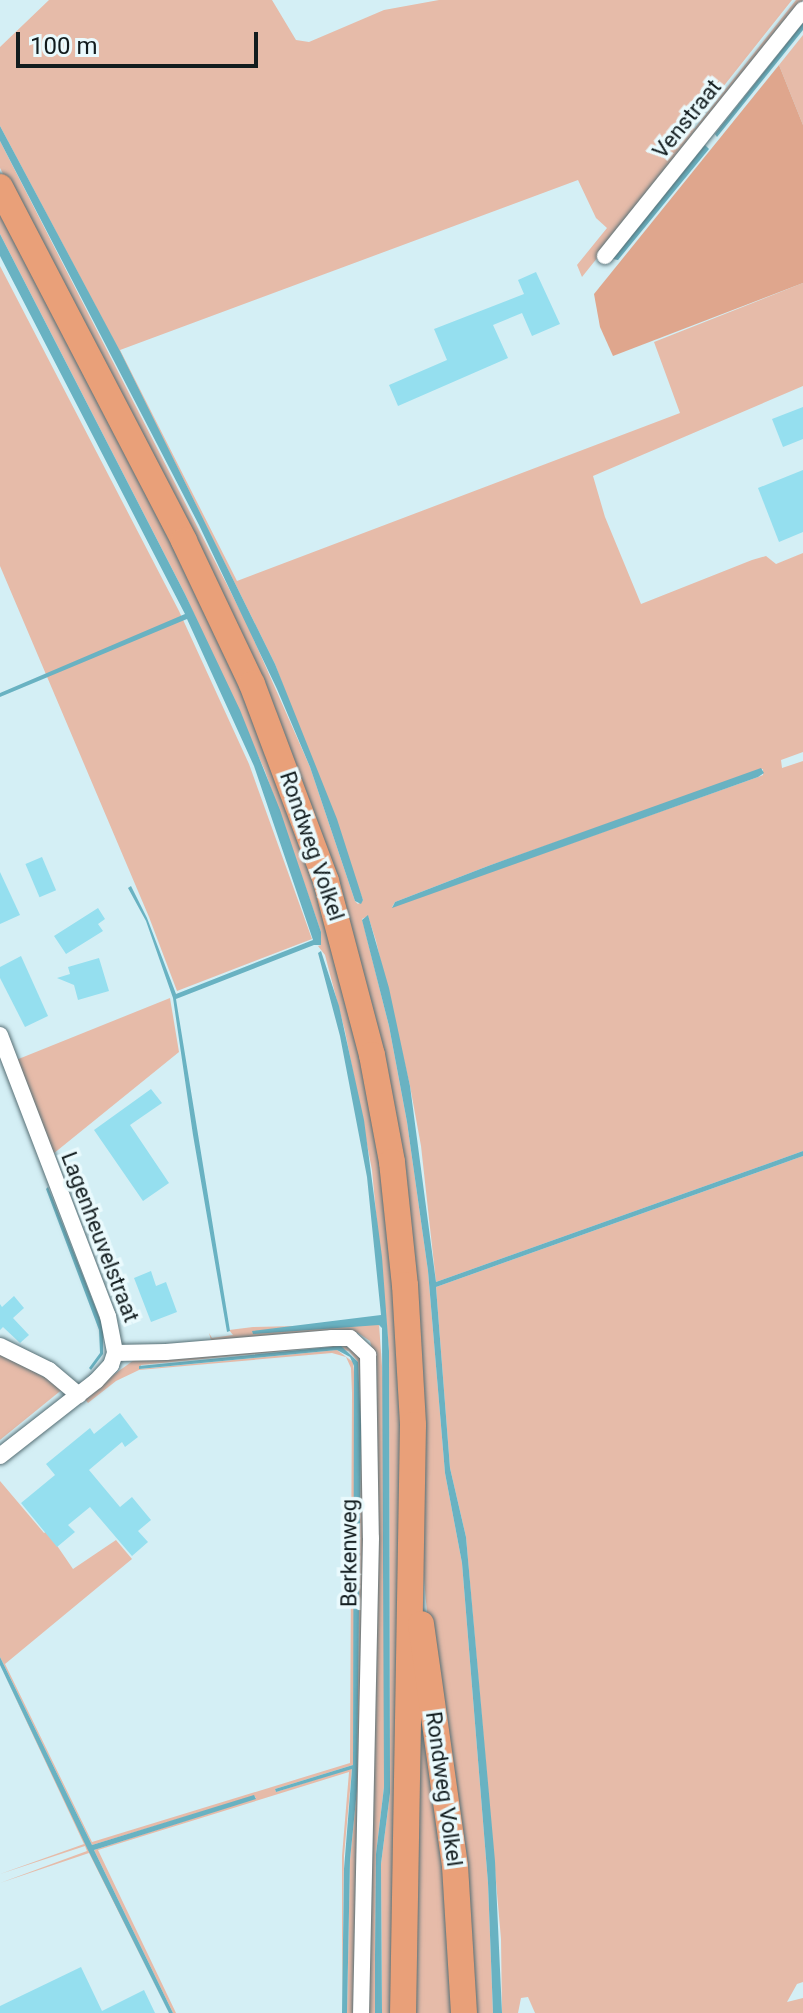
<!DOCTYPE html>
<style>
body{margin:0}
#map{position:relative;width:803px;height:2013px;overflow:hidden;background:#d4eff5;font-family:Roboto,sans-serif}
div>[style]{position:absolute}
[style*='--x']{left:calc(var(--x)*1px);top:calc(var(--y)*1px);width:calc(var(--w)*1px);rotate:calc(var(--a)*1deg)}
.green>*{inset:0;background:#e6bba9}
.forest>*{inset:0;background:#dfa68d}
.water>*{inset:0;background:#69b2c2}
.building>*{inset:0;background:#95dfef;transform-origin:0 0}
.roads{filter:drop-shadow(0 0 2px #566e74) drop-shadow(0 0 2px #566e74)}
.minor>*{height:16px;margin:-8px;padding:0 8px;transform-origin:8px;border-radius:8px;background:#fff}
.primary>*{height:26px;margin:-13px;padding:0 13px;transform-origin:13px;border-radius:13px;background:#e9a079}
span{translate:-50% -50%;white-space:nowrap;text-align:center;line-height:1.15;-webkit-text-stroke:7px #eafafd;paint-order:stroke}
.street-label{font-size:22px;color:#121c1e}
.scale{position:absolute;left:16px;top:32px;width:242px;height:36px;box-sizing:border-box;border:4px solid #121c1e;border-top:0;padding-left:10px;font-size:24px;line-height:28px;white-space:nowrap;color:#121c1e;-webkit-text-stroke:6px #eafafd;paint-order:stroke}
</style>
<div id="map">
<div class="green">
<div style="clip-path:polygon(evenodd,49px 0,272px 0,296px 40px,309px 42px,384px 10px,439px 0,792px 0,692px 126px,694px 129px,796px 0,803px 0,582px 277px,577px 265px,607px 228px,596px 218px,578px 180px,120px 350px,237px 581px,680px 413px,654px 342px,803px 283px,803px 386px,593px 476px,605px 517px,641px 604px,752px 560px,766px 556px,776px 564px,803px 553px,803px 752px,781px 760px,782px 768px,803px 761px,803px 1151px,436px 1282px,421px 1146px,410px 1086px,376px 941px,368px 916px,362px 919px,389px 1026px,407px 1122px,428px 1271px,445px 1473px,462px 1563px,488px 1883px,493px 2013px,470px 2013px,426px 1602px,380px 1046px,155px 469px,0 168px,0 141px,246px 622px,310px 767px,355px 901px,358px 904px,363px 900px,275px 664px,120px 352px,0 126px,0 47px,49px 0,763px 769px,763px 775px,758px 777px,392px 907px,395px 902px,488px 866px,763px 769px)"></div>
<div style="clip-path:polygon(803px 35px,803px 125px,779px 65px)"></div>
<div style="clip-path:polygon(0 209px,186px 569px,277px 769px,349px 996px,380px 1151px,401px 1364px,399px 2013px,382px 2013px,381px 1864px,390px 1793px,389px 1351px,372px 1170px,345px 1031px,325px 955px,318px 946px,321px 945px,321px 932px,265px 771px,185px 594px,0 234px)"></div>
<div style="clip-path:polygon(0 266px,179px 611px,249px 764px,312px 939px,177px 991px,149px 917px,0 566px)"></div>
<div style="clip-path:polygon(170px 998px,179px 1052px,53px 1154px,16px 1060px)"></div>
<div style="clip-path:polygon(803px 1156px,803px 1982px,797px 1984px,787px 2002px,803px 1998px,803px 2013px,535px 2013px,528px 1997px,521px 1998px,518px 2013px,502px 2013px,501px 1939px,466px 1537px,450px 1468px,436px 1287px)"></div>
<div style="clip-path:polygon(379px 1324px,384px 1394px,384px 1787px,376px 1854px,375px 2013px,366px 2013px,374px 1356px,370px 1341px,358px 1333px,212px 1344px,209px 1333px,212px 1338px,233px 1335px,229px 1330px,253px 1327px)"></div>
<div style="clip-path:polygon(340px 1340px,365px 1357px,358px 2013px,347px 2013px,350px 1860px,357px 1789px,361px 1426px,358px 1362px,349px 1351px,324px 1347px,141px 1365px,140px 1369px,337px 1350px,353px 1362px,356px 1392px,353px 1765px,275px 1789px,276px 1792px,352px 1768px,344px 1856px,342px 2013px,342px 1856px,349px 1772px,98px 1850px,176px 2013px,173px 2013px,94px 1850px,256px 1798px,254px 1796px,92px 1845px,0 1657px,0 1481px,44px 1533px,47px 1531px,73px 1569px,116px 1540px,132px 1559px,5px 1664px,92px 1842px,350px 1763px,352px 1393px,351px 1368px,346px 1357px,332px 1353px,139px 1370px,116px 1381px,88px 1403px,83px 1397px,134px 1360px)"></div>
<div style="clip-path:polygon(0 1353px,64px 1388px,0 1440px)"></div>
<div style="clip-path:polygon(0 1665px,87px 1846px,169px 2013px,89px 1853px,0 1883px,87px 1851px,85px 1846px,0 1874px,84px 1844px)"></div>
<div style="clip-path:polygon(414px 1696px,425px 1696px,458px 2013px,410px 2013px)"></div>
</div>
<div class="forest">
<div style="clip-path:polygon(779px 65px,803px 125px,803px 283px,613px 356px,600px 327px,594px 294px)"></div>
</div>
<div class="water">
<div style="clip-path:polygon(803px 23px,803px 30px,717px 137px,715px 134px)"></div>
<div style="clip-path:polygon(0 126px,120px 351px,275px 664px,337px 819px,363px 900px,361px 904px,355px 901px,310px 767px,277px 689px,199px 525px,0 141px)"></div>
<div style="clip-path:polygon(705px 145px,709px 149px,618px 260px,613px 259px)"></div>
<div style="clip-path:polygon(0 234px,185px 594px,240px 710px,280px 810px,321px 932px,321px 945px,314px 945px,176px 999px,230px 1331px,227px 1332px,193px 1135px,173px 998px,146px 921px,128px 888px,131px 886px,147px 918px,176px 994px,313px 940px,254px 766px,187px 619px,0 697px,0 693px,185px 614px,0 256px)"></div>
<div style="clip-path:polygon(761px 768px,764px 773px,758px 777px,392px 908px,395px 902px,488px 866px)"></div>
<div style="clip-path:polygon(368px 915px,389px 988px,410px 1086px,436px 1282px,803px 1151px,803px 1156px,436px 1287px,450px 1468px,466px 1537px,495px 1861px,502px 2013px,493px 2013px,488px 1883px,462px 1563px,445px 1473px,428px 1271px,407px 1122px,389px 1026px,362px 920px)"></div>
<div style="clip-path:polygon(321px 951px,339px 1006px,364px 1120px,382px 1257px,389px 1351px,390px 1793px,381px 1864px,382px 2013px,375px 2013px,375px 1957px,376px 1854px,384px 1787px,382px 1328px,379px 1325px,253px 1334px,252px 1331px,381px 1315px,367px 1177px,340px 1036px,318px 953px)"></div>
<div style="clip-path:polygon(48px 1187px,103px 1327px,103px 1354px,91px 1370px,89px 1368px,100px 1353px,99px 1330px,46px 1189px)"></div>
<div style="clip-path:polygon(341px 1346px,358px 1362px,361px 1426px,357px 1789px,350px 1860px,347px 2013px,342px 2013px,344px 1869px,352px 1769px,276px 1792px,275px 1789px,353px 1765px,354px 1366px,350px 1357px,337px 1350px,139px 1369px,139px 1366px)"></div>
<div style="clip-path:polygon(0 1657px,92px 1845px,254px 1795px,256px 1799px,94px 1850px,173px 2013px,169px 2013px,86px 1846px,0 1665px)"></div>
</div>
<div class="building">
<div style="clip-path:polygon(536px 272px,560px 324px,532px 336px,522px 313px,493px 325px,508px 358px,398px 406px,389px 385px,447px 360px,434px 329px,524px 294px,518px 280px)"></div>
<div style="clip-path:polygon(803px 407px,803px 439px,783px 447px,772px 419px)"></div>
<div style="clip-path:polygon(803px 470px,803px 532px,779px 542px,758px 488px)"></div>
<div style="left:42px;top:857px;width:36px;height:18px;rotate:67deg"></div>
<div style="clip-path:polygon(0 872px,20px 915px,0 924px)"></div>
<div style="clip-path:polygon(98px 908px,105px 919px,98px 924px,103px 931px,66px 954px,54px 936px)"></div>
<div style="clip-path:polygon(21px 956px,48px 1016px,25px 1027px,0 978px,0 967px)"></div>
<div style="clip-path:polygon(99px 958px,109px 991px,78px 1000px,74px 985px,57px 978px,70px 974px,68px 967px)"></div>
<div style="clip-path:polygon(151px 1089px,162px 1103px,130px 1125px,169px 1183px,143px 1201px,94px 1130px)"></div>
<div style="clip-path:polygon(151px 1271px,156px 1286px,166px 1282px,177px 1312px,151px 1322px,134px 1278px)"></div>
<div style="clip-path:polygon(14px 1296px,24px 1308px,13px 1318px,29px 1335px,20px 1343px,3px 1327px,0 1330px,0 1304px,2px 1307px)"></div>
<div style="clip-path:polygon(120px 1413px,138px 1437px,125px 1447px,122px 1442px,89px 1470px,120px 1507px,132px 1497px,151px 1520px,138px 1531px,148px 1542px,132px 1556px,90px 1507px,68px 1525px,75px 1532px,57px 1547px,21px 1503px,55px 1475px,46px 1464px,90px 1428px,94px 1434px)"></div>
<div style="clip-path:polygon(81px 1967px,102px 2011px,144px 1990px,155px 2013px,0 2013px,0 2006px)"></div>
</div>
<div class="roads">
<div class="minor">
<div style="--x:605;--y:256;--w:316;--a:-51.2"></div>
<div style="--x:0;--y:1035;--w:301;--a:69"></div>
<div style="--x:108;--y:1316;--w:38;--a:79"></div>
<div style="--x:115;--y:1353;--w:13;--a:108"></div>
<div style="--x:111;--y:1365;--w:22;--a:133"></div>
<div style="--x:96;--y:1381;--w:122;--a:142"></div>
<div style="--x:0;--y:1346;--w:55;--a:26.1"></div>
<div style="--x:49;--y:1370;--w:39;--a:40"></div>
<div style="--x:115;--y:1353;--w:51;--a:-1.1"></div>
<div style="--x:166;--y:1352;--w:167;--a:-4.8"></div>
<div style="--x:332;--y:1338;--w:18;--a:0"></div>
<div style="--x:350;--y:1338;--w:25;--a:43"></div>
<div style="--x:368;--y:1355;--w:183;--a:89.1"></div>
<div style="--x:371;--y:1538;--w:475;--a:91.2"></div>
</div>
<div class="primary">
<div style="--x:0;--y:187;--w:399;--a:62.5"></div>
<div style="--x:184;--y:541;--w:158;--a:64.6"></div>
<div style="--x:252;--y:684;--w:210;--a:69.4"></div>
<div style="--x:326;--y:881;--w:180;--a:75.2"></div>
<div style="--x:372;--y:1055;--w:109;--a:79.4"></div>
<div style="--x:392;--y:1162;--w:124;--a:84"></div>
<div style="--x:405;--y:1285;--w:140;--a:86.7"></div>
<div style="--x:413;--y:1425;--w:588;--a:90.97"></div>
<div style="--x:421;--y:1624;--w:244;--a:82"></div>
<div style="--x:455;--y:1866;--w:147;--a:86.5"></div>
</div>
</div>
<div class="street-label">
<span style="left:687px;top:119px;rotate:-51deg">Venstraat</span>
<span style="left:312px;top:846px;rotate:71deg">Rondweg Volkel</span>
<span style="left:100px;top:1237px;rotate:69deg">Lagenheuvelstraat</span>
<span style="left:349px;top:1553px;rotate:-90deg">Berkenweg</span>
<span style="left:444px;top:1789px;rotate:82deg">Rondweg Volkel</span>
</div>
<div class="scale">100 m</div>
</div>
